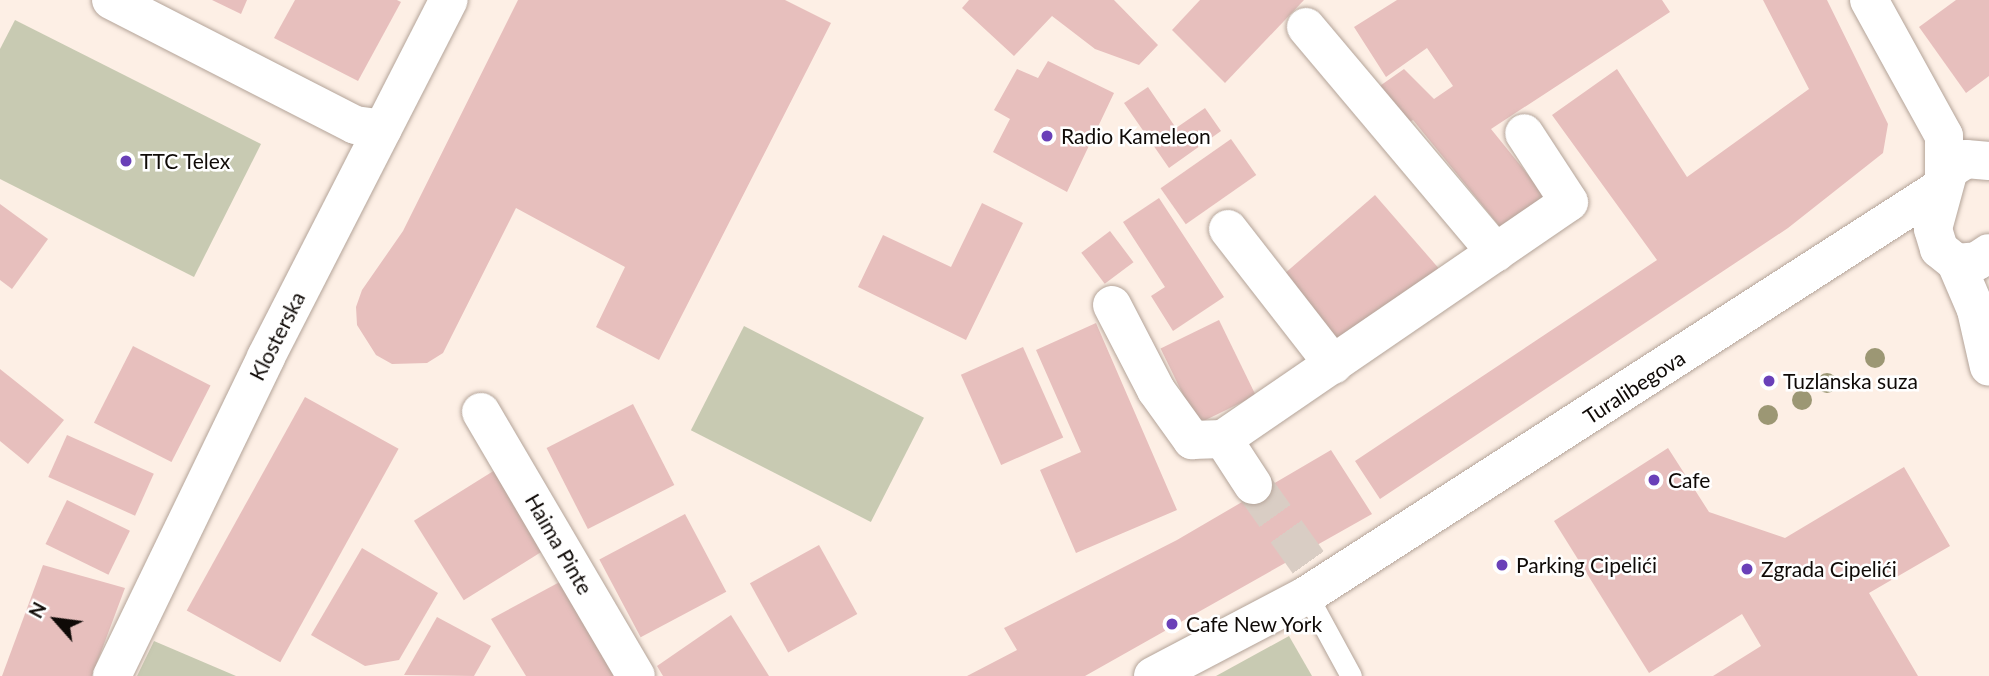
<!DOCTYPE html>
<meta charset="utf-8">
<style>
body{margin:0}
#map{position:relative;width:1989px;height:676px;overflow:hidden;background:#fdefe5;font-family:Lato,sans-serif}
div>[style]{position:absolute}
[style*='--x']{left:calc(var(--x)*1px);top:calc(var(--y)*1px);width:calc(var(--w)*1px);rotate:calc(var(--a)*1deg)}
.green>*{inset:0;background:#c8cab2;transform-origin:0 0}
.building>*{inset:0;background:#e7bfbd;transform-origin:0 0}
.street-tunnel>*{height:38px;margin-top:-19px;transform-origin:0;background:repeating-linear-gradient(90deg,#d9cdc4 0 38px,transparent 0 57px)}
.roads{filter:drop-shadow(0 0 2px #b4a499) drop-shadow(0 0 2px #b4a499)}
.lane>*{height:21px;margin:-10.5px;padding:0 10.5px;transform-origin:10.5px;border-radius:10.5px;background:#fff}
.street>*{height:38px;margin:-19px;padding:0 19px;transform-origin:19px;border-radius:19px;background:#fff}
.secondary>*{height:38px;margin:-19px;padding:0 19px;transform-origin:19px;border-radius:19px;background:#fff}
.trees>*{width:20px;height:20px;margin:-10px;border-radius:50%;background:#9c9774}
.dots>*{width:19px;height:19px;translate:-50% -50%;box-sizing:border-box;border:4px solid #fff;border-radius:50%}
span{translate:-50% -50%;white-space:nowrap;text-align:center;line-height:1.15;-webkit-text-stroke:5px #fff;paint-order:stroke}
.poi-label{font-size:21px;color:#0f0a07}
.left{translate:0 -50%;text-align:left}
.street-label{font-size:21px;color:#0f0a07}
.north{position:absolute;left:21px;top:585px;width:70px;height:70px;-webkit-text-stroke:5px #fff;paint-order:stroke;rotate:298deg;font-size:19px;font-weight:700;line-height:28px;text-align:center;color:#0f0a07}
.north::after{content:'';display:block;margin:auto;width:24px;height:32px;background:#0f0a07;clip-path:polygon(50% 0,100% 100%,50% 72%,0 100%)}
</style>
<div id="map">
<div class="green">
<div style="clip-path:polygon(15px 20px,261px 144px,194px 277px,0 179px,0 49px)"></div>
<div style="left:744px;top:326px;width:202px;height:117px;rotate:27deg"></div>
<div style="clip-path:polygon(1289px 636px,1312px 676px,1216px 676px)"></div>
<div style="clip-path:polygon(154px 641px,236px 676px,137px 676px)"></div>
</div>
<div class="building">
<div style="clip-path:polygon(212px 0,247px 0,241px 14px)"></div>
<div style="clip-path:polygon(295px 0,397px 0,401px 2px,358px 81px,274px 38px)"></div>
<div style="clip-path:polygon(518px 0,785px 0,831px 23px,659px 360px,596px 327px,625px 267px,516px 208px,443px 353px,427px 363px,392px 364px,376px 355px,357px 325px,356px 307px,362px 290px,403px 231px)"></div>
<div style="clip-path:polygon(969px 0,1114px 0,1158px 45px,1139px 65px,1095px 49px,1052px 16px,1014px 56px,962px 8px)"></div>
<div style="clip-path:polygon(1200px 0,1304px 0,1225px 83px,1172px 30px)"></div>
<div style="clip-path:polygon(1397px 0,1662px 0,1670px 12px,1491px 129px,1550px 202px,1505px 233px,1413px 120px,1397px 130px,1374px 90px,1404px 69px,1434px 99px,1453px 86px,1427px 48px,1386px 77px,1354px 27px)"></div>
<div style="clip-path:polygon(1763px 0,1827px 0,1888px 124px,1883px 153px,1788px 228px,1380px 499px,1355px 461px,1657px 260px,1552px 115px,1617px 69px,1687px 177px,1809px 89px)"></div>
<div style="clip-path:polygon(1956px 0,1989px 0,1989px 76px,1966px 93px,1919px 27px)"></div>
<div style="clip-path:polygon(1048px 61px,1114px 93px,1067px 192px,993px 152px,1010px 119px,994px 110px,1017px 69px,1038px 78px)"></div>
<div style="clip-path:polygon(1148px 87px,1176px 128px,1205px 108px,1221px 131px,1169px 168px,1124px 103px)"></div>
<div style="left:1231px;top:139px;width:44px;height:86px;rotate:55deg"></div>
<div style="left:1375px;top:195px;width:98px;height:125px;rotate:49deg"></div>
<div style="clip-path:polygon(1159px 198px,1224px 297px,1173px 331px,1151px 296px,1165px 287px,1123px 222px)"></div>
<div style="clip-path:polygon(982px 203px,1023px 223px,966px 340px,858px 287px,883px 235px,951px 267px)"></div>
<div style="clip-path:polygon(0 204px,48px 239px,12px 289px,0 280px)"></div>
<div style="left:1110px;top:231px;width:39px;height:36px;rotate:53deg"></div>
<div style="left:1219px;top:320px;width:84px;height:65px;rotate:64deg"></div>
<div style="clip-path:polygon(1096px 323px,1177px 510px,1076px 553px,1040px 470px,1081px 452px,1036px 350px)"></div>
<div style="left:133px;top:346px;width:87px;height:86px;rotate:27deg"></div>
<div style="left:1023px;top:347px;width:99px;height:68px;rotate:66deg"></div>
<div style="clip-path:polygon(0 369px,64px 420px,28px 464px,0 441px)"></div>
<div style="left:305px;top:397px;width:107px;height:244px;rotate:29deg"></div>
<div style="left:633px;top:404px;width:91px;height:97px;rotate:63deg"></div>
<div style="left:67px;top:435px;width:95px;height:46px;rotate:24deg"></div>
<div style="clip-path:polygon(1668px 448px,1709px 512px,1785px 538px,1904px 467px,1950px 546px,1869px 593px,1918px 676px,1713px 676px,1761px 646px,1742px 614px,1649px 673px,1554px 521px)"></div>
<div style="clip-path:polygon(1331px 450px,1372px 514px,1085px 676px,967px 676px,1017px 650px,1004px 628px,1177px 540px)"></div>
<div style="left:503px;top:465px;width:94px;height:105px;rotate:58deg"></div>
<div style="left:67px;top:500px;width:70px;height:49px;rotate:26deg"></div>
<div style="left:685px;top:514px;width:88px;height:97px;rotate:62deg"></div>
<div style="left:819px;top:545px;width:79px;height:79px;rotate:61deg"></div>
<div style="clip-path:polygon(362px 548px,438px 593px,399px 660px,365px 666px,311px 635px)"></div>
<div style="clip-path:polygon(43px 565px,125px 588px,92px 676px,2px 676px)"></div>
<div style="clip-path:polygon(569px 577px,622px 676px,526px 676px,491px 619px)"></div>
<div style="clip-path:polygon(731px 615px,769px 676px,663px 676px,657px 666px)"></div>
<div style="clip-path:polygon(437px 617px,491px 646px,474px 676px,404px 675px)"></div>
</div>
<div class="street-tunnel">
<div style="--x:1253;--y:485;--w:107;--a:54.5"></div>
</div>
<div class="roads">
<div class="lane">
<div style="--x:1307;--y:595;--w:92;--a:61.5"></div>
</div>
<div class="street">
<div style="--x:111;--y:0;--w:274;--a:27.1"></div>
<div style="--x:355;--y:125;--w:28;--a:8"></div>
<div style="--x:1306;--y:27;--w:295;--a:49.9"></div>
<div style="--x:1228;--y:229;--w:172;--a:52.1"></div>
<div style="--x:1112;--y:305;--w:96;--a:62.6"></div>
<div style="--x:1156;--y:390;--w:62;--a:54.2"></div>
<div style="--x:1192;--y:440;--w:31;--a:-2"></div>
<div style="--x:481;--y:412;--w:306;--a:59.6"></div>
<div style="--x:1253;--y:485;--w:55;--a:-123.1"></div>
<div style="--x:1223;--y:439;--w:419;--a:-34.4"></div>
<div style="--x:1569;--y:202;--w:82;--a:-123.1"></div>
<div style="--x:112;--y:676;--w:354;--a:-64.2"></div>
<div style="--x:266;--y:357;--w:401;--a:-62.9"></div>
<div style="--x:1153;--y:676;--w:174;--a:-27.7"></div>
<div style="--x:1307;--y:595;--w:756;--a:-32.74"></div>
</div>
<div class="secondary">
<div style="--x:1869;--y:0;--w:155;--a:61.1"></div>
<div style="--x:1944;--y:136;--w:43;--a:90"></div>
<div style="--x:1989;--y:161;--w:23;--a:-175"></div>
<div style="--x:1966;--y:159;--w:20;--a:147"></div>
<div style="--x:1949;--y:170;--w:61;--a:105.2"></div>
<div style="--x:1933;--y:229;--w:21;--a:73"></div>
<div style="--x:1939;--y:249;--w:22;--a:39"></div>
<div style="--x:1956;--y:263;--w:21;--a:-5"></div>
<div style="--x:1977;--y:261;--w:14;--a:-34"></div>
<div style="--x:1956;--y:263;--w:51;--a:66.9"></div>
<div style="--x:1976;--y:310;--w:58;--a:77.2"></div>
</div>
</div>
<div class="trees">
<div style="left:1875px;top:358px"></div>
<div style="left:1827px;top:383px"></div>
<div style="left:1802px;top:400px"></div>
<div style="left:1768px;top:415px"></div>
</div>
<div class="dots">
<div style="left:1047px;top:136px;background:#6a40b8"></div>
<div style="left:126px;top:161px;background:#6a40b8"></div>
<div style="left:1769px;top:381px;background:#6a40b8"></div>
<div style="left:1654px;top:480px;background:#6a40b8"></div>
<div style="left:1502px;top:565px;background:#6a40b8"></div>
<div style="left:1747px;top:569px;background:#6a40b8"></div>
<div style="left:1172px;top:624px;background:#6a40b8"></div>
</div>
<div class="poi-label">
<span class="left" style="left:1061px;top:136px">Radio Kameleon</span>
<span class="left" style="left:140px;top:161px">TTC Telex</span>
<span class="left" style="left:1783px;top:381px">Tuzlanska suza</span>
<span class="left" style="left:1668px;top:480px">Cafe</span>
<span class="left" style="left:1516px;top:565px">Parking Cipelići</span>
<span class="left" style="left:1761px;top:569px">Zgrada Cipelići</span>
<span class="left" style="left:1186px;top:624px">Cafe New York</span>
</div>
<div class="street-label">
<span style="left:277px;top:336px;rotate:-63deg">Klosterska</span>
<span style="left:1634px;top:387px;rotate:-33deg">Turalibegova</span>
<span style="left:559px;top:544px;rotate:60deg">Haima Pinte</span>
</div>
<div class="north">N</div>
</div>
